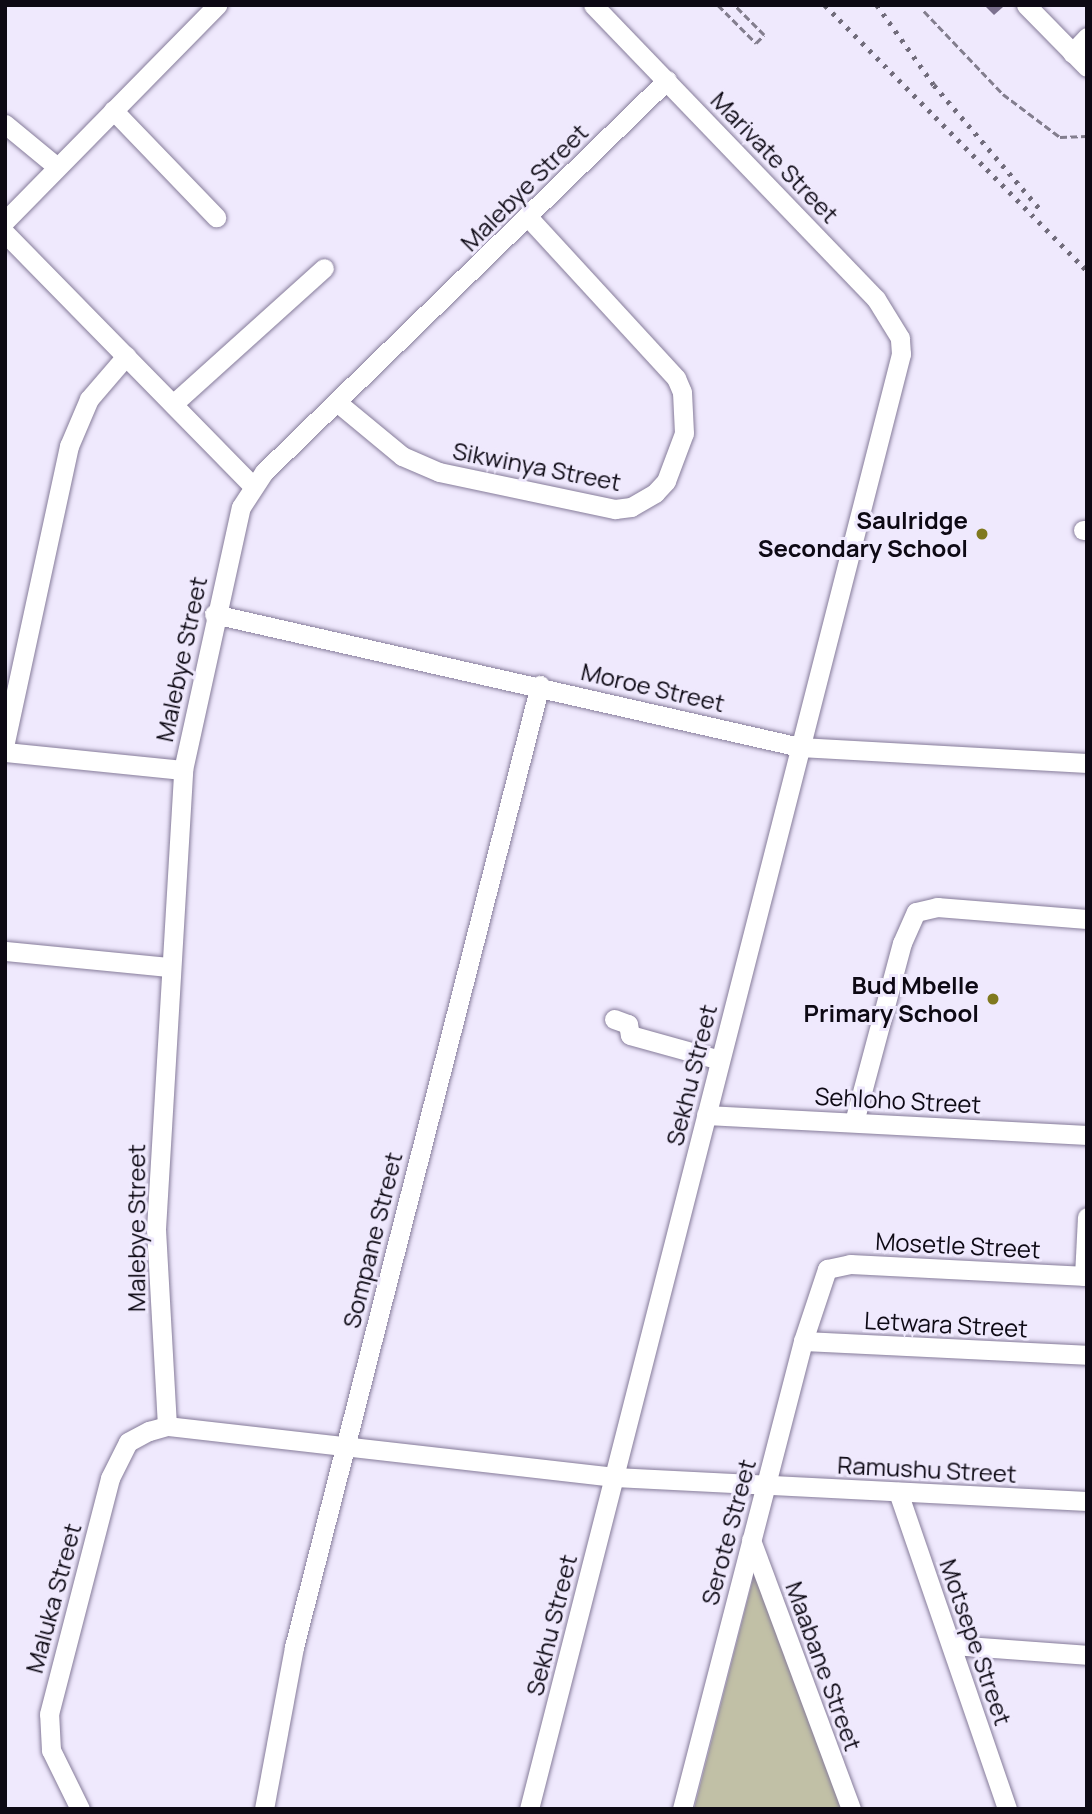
<!DOCTYPE html>
<style>
body{margin:0}
#map{position:relative;width:1092px;height:1814px;overflow:hidden;background:#efe9fd;font-family:Manrope,sans-serif}
div>[style]{position:absolute}
[style*='--x']{left:calc(var(--x)*1px);top:calc(var(--y)*1px);width:calc(var(--w)*1px);rotate:calc(var(--a)*1deg)}
.green>*{inset:0;background:#c1c0a6}
.building>*{inset:0;background:#7c718f}
.path>*{height:2.5px;margin-top:-1.25px;transform-origin:0;background:repeating-linear-gradient(90deg,#837e8e 0 7px,transparent 0 10.5px)}
.roads{filter:drop-shadow(0 0 2px #867c9a) drop-shadow(0 0 2px #867c9a)}
.minor>*{height:19px;margin:-9.5px;padding:0 9.5px;transform-origin:9.5px;border-radius:9.5px;background:#fff}
.rail>*{height:4.5px;margin-top:-2.25px;transform-origin:0;background:repeating-linear-gradient(90deg,#716c7b 0 3.5px,transparent 0 10.5px)}
.dots>*{width:19px;height:19px;translate:-50% -50%;box-sizing:border-box;border:4px solid #efe9fd;border-radius:50%}
span{translate:-50% -50%;white-space:nowrap;text-align:center;line-height:1.15;-webkit-text-stroke:6px #efe9fd;paint-order:stroke}
.street-label{font-size:24px;color:#0d0914}
.poi-label{font-size:24px;color:#0d0914;font-weight:700}
.right{translate:-100% -50%;text-align:right}
.frame{position:absolute;inset:0;border:7px solid #0d0914;pointer-events:none}
</style>
<div id="map">
<div class="green">
<div style="clip-path:polygon(756px 1567px,844px 1809px,694px 1809px)"></div>
</div>
<div class="building">
<div style="clip-path:polygon(984px 5px,1001px 5px,1003px 7px,994px 15px)"></div>
</div>
<div class="path">
<div style="--x:718;--y:5;--w:54;--a:45"></div>
<div style="--x:756;--y:43;--w:11;--a:-45"></div>
<div style="--x:764;--y:35;--w:42;--a:-135"></div>
<div style="--x:924;--y:11;--w:115;--a:46.4"></div>
<div style="--x:1003;--y:94;--w:71;--a:37"></div>
<div style="--x:1060;--y:137;--w:27;--a:-2"></div>
</div>
<div class="roads">
<div class="minor">
<div style="--x:1026;--y:5;--w:87;--a:45.5"></div>
<div style="--x:1072;--y:53;--w:22;--a:-47"></div>
<div style="--x:113;--y:110;--w:149;--a:46.1"></div>
<div style="--x:5;--y:124;--w:66;--a:39.5"></div>
<div style="--x:5;--y:221;--w:303;--a:-45.5"></div>
<div style="--x:5;--y:233;--w:353;--a:45.6"></div>
<div style="--x:338;--y:403;--w:83;--a:39.6"></div>
<div style="--x:402;--y:456;--w:40;--a:23.4"></div>
<div style="--x:439;--y:472;--w:180;--a:11.9"></div>
<div style="--x:615;--y:509;--w:16;--a:-7"></div>
<div style="--x:631;--y:507;--w:28;--a:-30"></div>
<div style="--x:655;--y:493;--w:16;--a:-47"></div>
<div style="--x:666;--y:481;--w:51;--a:-69.4"></div>
<div style="--x:684;--y:433;--w:41;--a:-92.8"></div>
<div style="--x:682;--y:392;--w:15;--a:-113"></div>
<div style="--x:676;--y:378;--w:219;--a:-132.6"></div>
<div style="--x:173;--y:404;--w:203;--a:-42"></div>
<div style="--x:1083;--y:530;--w:4;--a:0"></div>
<div style="--x:214;--y:614;--w:601;--a:12.79"></div>
<div style="--x:800;--y:747;--w:287;--a:3.2"></div>
<div style="--x:5;--y:742;--w:303;--a:-77.8"></div>
<div style="--x:69;--y:446;--w:51;--a:-66.9"></div>
<div style="--x:89;--y:399;--w:57;--a:-49.3"></div>
<div style="--x:5;--y:752;--w:179;--a:5.8"></div>
<div style="--x:5;--y:951;--w:165;--a:5.6"></div>
<div style="--x:614;--y:1019;--w:15;--a:20"></div>
<div style="--x:628;--y:1024;--w:11;--a:80"></div>
<div style="--x:630;--y:1035;--w:93;--a:15.5"></div>
<div style="--x:706;--y:1115;--w:382;--a:3"></div>
<div style="--x:854;--y:1122;--w:185;--a:-75"></div>
<div style="--x:902;--y:943;--w:34;--a:-66"></div>
<div style="--x:916;--y:912;--w:22;--a:-13"></div>
<div style="--x:937;--y:907;--w:150;--a:4.6"></div>
<div style="--x:1084;--y:1276;--w:59;--a:-87.1"></div>
<div style="--x:803;--y:1341;--w:284;--a:2.8"></div>
<div style="--x:167;--y:1426;--w:197;--a:-93.2"></div>
<div style="--x:156;--y:1229;--w:460;--a:-86.6"></div>
<div style="--x:183;--y:770;--w:269;--a:-77.6"></div>
<div style="--x:241;--y:507;--w:42;--a:-56.7"></div>
<div style="--x:264;--y:472;--w:562;--a:-44.21"></div>
<div style="--x:898;--y:1492;--w:335;--a:71"></div>
<div style="--x:751;--y:1540;--w:287;--a:69.6"></div>
<div style="--x:952;--y:1645;--w:135;--a:4.2"></div>
<div style="--x:80;--y:1809;--w:66;--a:-116.2"></div>
<div style="--x:51;--y:1750;--w:36;--a:-93"></div>
<div style="--x:49;--y:1714;--w:244;--a:-75.5"></div>
<div style="--x:110;--y:1478;--w:40;--a:-63.4"></div>
<div style="--x:128;--y:1442;--w:24;--a:-28"></div>
<div style="--x:149;--y:1431;--w:19;--a:-16"></div>
<div style="--x:167;--y:1426;--w:450;--a:6.5"></div>
<div style="--x:614;--y:1477;--w:474;--a:2.9"></div>
<div style="--x:264;--y:1809;--w:165;--a:-79.5"></div>
<div style="--x:294;--y:1647;--w:993;--a:-75.66"></div>
<div style="--x:529;--y:1809;--w:1502;--a:-75.66"></div>
<div style="--x:901;--y:354;--w:16;--a:-94"></div>
<div style="--x:900;--y:338;--w:46;--a:-121.6"></div>
<div style="--x:876;--y:299;--w:408;--a:-133.9"></div>
<div style="--x:682;--y:1809;--w:483;--a:-75.5"></div>
<div style="--x:803;--y:1341;--w:76;--a:-71.6"></div>
<div style="--x:827;--y:1269;--w:24;--a:-12"></div>
<div style="--x:850;--y:1264;--w:237;--a:2.9"></div>
</div>
</div>
<div class="rail">
<div style="--x:825;--y:5;--w:373;--a:45.4"></div>
<div style="--x:877;--y:5;--w:98;--a:54.5"></div>
<div style="--x:934;--y:85;--w:163;--a:49.5"></div>
</div>
<div class="dots">
<div style="left:982px;top:534px;background:#80791e"></div>
<div style="left:993px;top:999px;background:#80791e"></div>
</div>
<div class="street-label">
<span style="left:775px;top:157px;rotate:46deg">Marivate Street</span>
<span style="left:524px;top:187px;rotate:-45deg">Malebye Street</span>
<span style="left:537px;top:466px;rotate:11deg">Sikwinya Street</span>
<span style="left:181px;top:659px;rotate:-78deg">Malebye Street</span>
<span style="left:653px;top:687px;rotate:13deg">Moroe Street</span>
<span style="left:691px;top:1075px;rotate:-76deg">Sekhu Street</span>
<span style="left:898px;top:1100px;rotate:3deg">Sehloho Street</span>
<span style="left:136px;top:1228px;rotate:-90deg">Malebye Street</span>
<span style="left:372px;top:1240px;rotate:-76deg">Sompane Street</span>
<span style="left:958px;top:1245px;rotate:3deg">Mosetle Street</span>
<span style="left:946px;top:1324px;rotate:3deg">Letwara Street</span>
<span style="left:927px;top:1469px;rotate:3deg">Ramushu Street</span>
<span style="left:728px;top:1532px;rotate:-75deg">Serote Street</span>
<span style="left:53px;top:1598px;rotate:-75deg">Maluka Street</span>
<span style="left:551px;top:1625px;rotate:-76deg">Sekhu Street</span>
<span style="left:976px;top:1642px;rotate:71deg">Motsepe Street</span>
<span style="left:824px;top:1666px;rotate:70deg">Maabane Street</span>
</div>
<div class="poi-label">
<span class="right" style="left:968px;top:534px">Saulridge<br>Secondary School</span>
<span class="right" style="left:979px;top:999px">Bud Mbelle<br>Primary School</span>
</div>
<div class="frame"></div>
</div>
